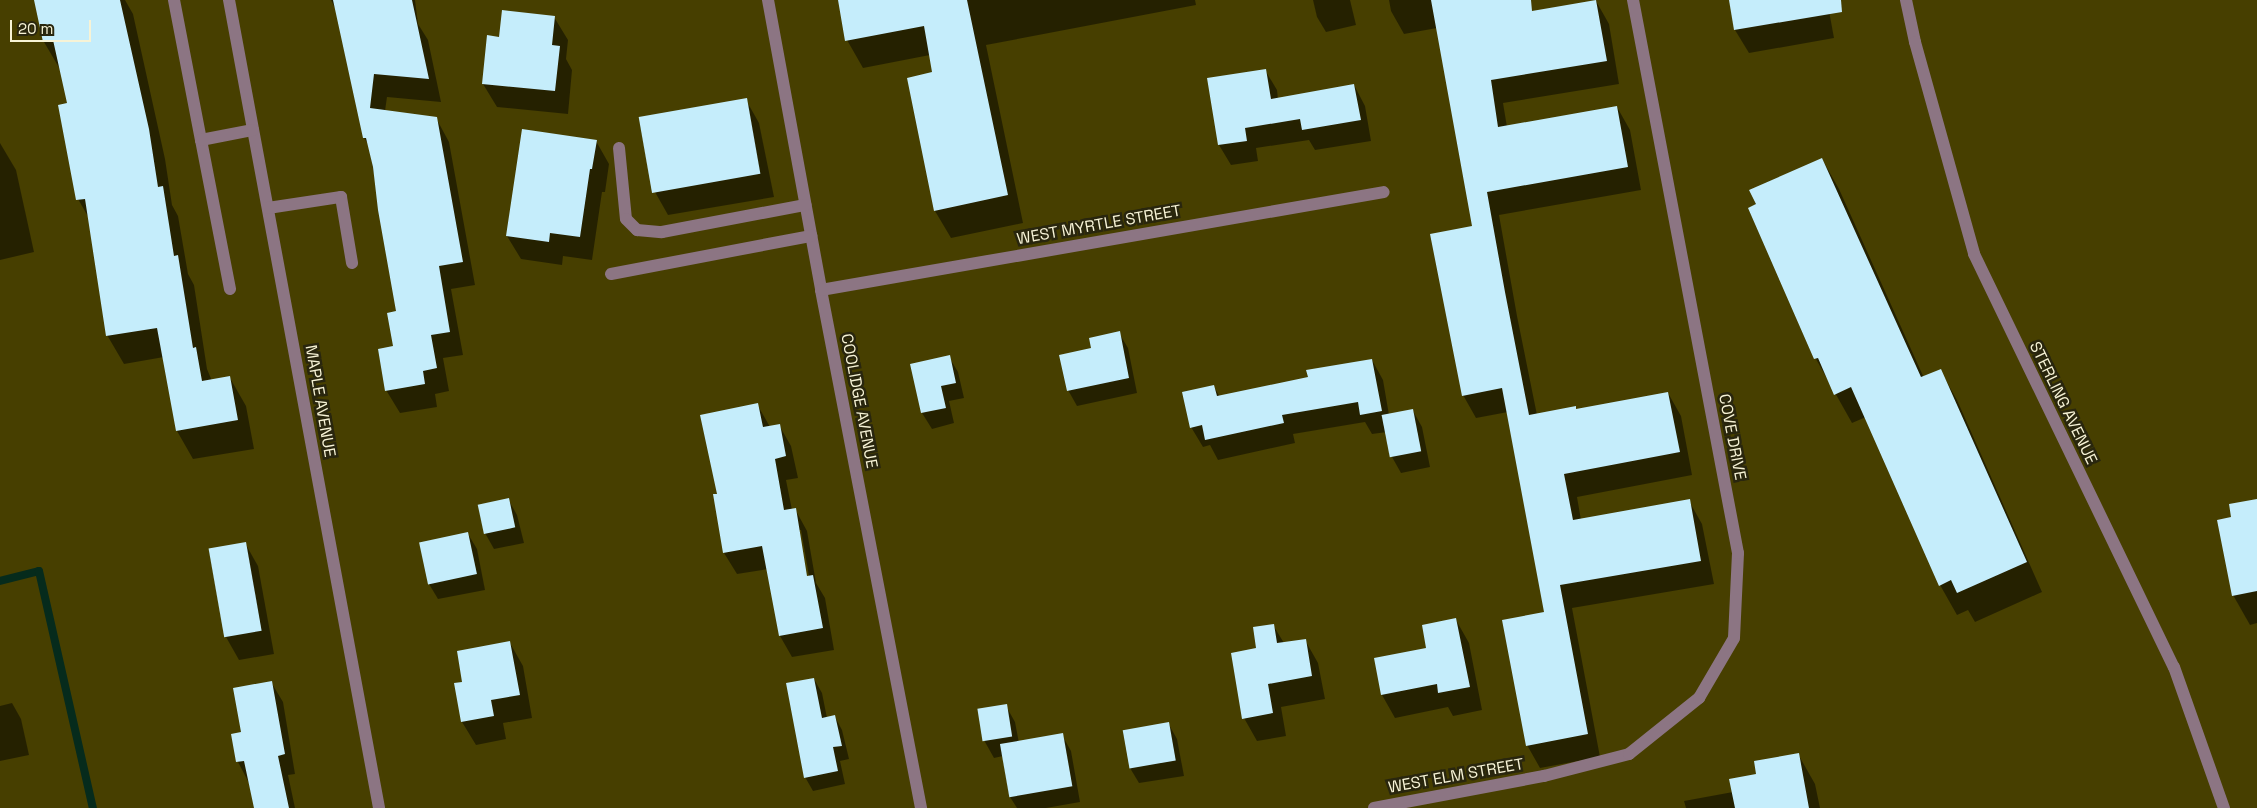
<!DOCTYPE html>
<style>
body{margin:0}
#map{position:relative;width:2257px;height:808px;overflow:hidden;background:#473f00;font-family:"Space Grotesk",sans-serif}
div>[style]{position:absolute}
[style*='--x']{left:calc(var(--x)*1px);top:calc(var(--y)*1px);width:calc(var(--w)*1px);rotate:calc(var(--a)*1deg)}
.shadow>*{inset:0;background:#0007}
.stream>*{height:8px;margin:-4px;padding:0 4px;transform-origin:4px;border-radius:4px;background:#062b1c}
.building>*{inset:0;background:#c5edfb;transform-origin:0 0}
.minor>*{height:12px;margin:-6px;padding:0 6px;transform-origin:6px;border-radius:6px;background:#8c7583}
span{translate:-50% -50%;white-space:nowrap;text-align:center;line-height:1.15;-webkit-text-stroke:5px #29260e;paint-order:stroke}
.street-label{font-size:16px;color:#f7f3d6}
.scale{position:absolute;left:10px;top:20px;width:81px;height:22px;box-sizing:border-box;border:2px solid #f7f3d6;border-top:0;padding-left:6px;font-size:15px;line-height:18px;white-space:nowrap;color:#f7f3d6;-webkit-text-stroke:4px #29260e;paint-order:stroke}
</style>
<div id="map">
<div class="shadow">
<div style="clip-path:polygon(45px 0,125px 0,133px 14px,165px 159px,172px 205px,178px 216px,188px 274px,194px 285px,207px 369px,212px 381px,230px 378px,246px 406px,254px 449px,193px 459px,177px 431px,164px 357px,124px 364px,107px 335px,90px 220px,78px 199px,68px 104px,61px 71px,44px 42px,36px 2px)"></div>
<div style="clip-path:polygon(331px 0,415px 0,418px 24px,428px 40px,441px 102px,387px 97px,385px 111px,436px 118px,449px 142px,475px 285px,451px 289px,463px 355px,443px 358px,449px 391px,435px 394px,437px 407px,400px 413px,386px 390px,395px 347px,398px 312px,369px 145px,364px 138px,338px 14px)"></div>
<div style="clip-path:polygon(839px 0,1195px 0,1196px 5px,986px 45px,1023px 223px,951px 238px,935px 211px,934px 73px,930px 55px,863px 68px,847px 40px)"></div>
<div style="clip-path:polygon(1313px 0,1350px 0,1356px 25px,1326px 32px,1317px 17px)"></div>
<div style="clip-path:polygon(1389px 0,1459px 0,1463px 23px,1596px 1px,1609px 24px,1619px 84px,1503px 103px,1507px 127px,1617px 107px,1630px 130px,1641px 190px,1499px 215px,1517px 316px,1537px 415px,1577px 410px,1668px 393px,1681px 416px,1692px 475px,1577px 497px,1581px 520px,1689px 501px,1702px 524px,1714px 584px,1572px 608px,1600px 757px,1540px 768px,1527px 745px,1546px 613px,1508px 412px,1476px 418px,1463px 395px,1473px 227px,1437px 28px,1404px 34px,1391px 11px)"></div>
<div style="clip-path:polygon(1730px 0,1827px 0,1834px 38px,1749px 53px,1735px 30px)"></div>
<div style="clip-path:polygon(554px 17px,568px 40px,566px 59px,572px 70px,568px 114px,497px 107px,483px 84px,500px 38px)"></div>
<div style="clip-path:polygon(1265px 70px,1277px 90px,1278px 99px,1354px 85px,1365px 106px,1371px 141px,1315px 150px,1309px 140px,1256px 148px,1258px 161px,1231px 165px,1219px 145px,1208px 79px)"></div>
<div style="clip-path:polygon(746px 100px,759px 123px,774px 197px,668px 215px,655px 192px,641px 120px)"></div>
<div style="clip-path:polygon(523px 131px,596px 141px,609px 164px,605px 192px,602px 192px,592px 260px,563px 256px,562px 265px,521px 259px,507px 236px)"></div>
<div style="clip-path:polygon(0 143px,16px 170px,34px 252px,0 260px)"></div>
<div style="clip-path:polygon(1822px 159px,1839px 189px,1924px 378px,1940px 370px,1957px 400px,2042px 592px,1975px 622px,1968px 610px,1957px 615px,1940px 585px,1866px 417px,1852px 423px,1816px 359px,1749px 209px)"></div>
<div style="clip-path:polygon(1119px 333px,1128px 348px,1137px 393px,1077px 406px,1068px 390px,1092px 349px)"></div>
<div style="clip-path:polygon(949px 357px,958px 372px,964px 398px,949px 401px,954px 423px,932px 429px,922px 413px,912px 365px)"></div>
<div style="clip-path:polygon(1372px 360px,1383px 380px,1389px 415px,1413px 411px,1422px 427px,1430px 467px,1401px 473px,1392px 457px,1387px 432px,1372px 434px,1365px 422px,1293px 434px,1295px 443px,1218px 460px,1210px 445px,1203px 447px,1191px 427px,1214px 387px,1220px 397px,1309px 378px)"></div>
<div style="clip-path:polygon(evenodd,757px 404px,770px 427px,779px 425px,791px 446px,798px 478px,786px 480px,792px 510px,795px 509px,807px 531px,816px 583px,825px 598px,834px 650px,792px 657px,780px 636px,768px 569px,737px 574px,724px 553px,714px 495px,718px 495px,757px 404px,798px 530px,801px 530px,810px 582px,807px 582px,798px 530px)"></div>
<div style="clip-path:polygon(508px 499px,517px 515px,524px 543px,494px 549px,485px 533px)"></div>
<div style="clip-path:polygon(2257px 500px,2257px 623px,2250px 625px,2233px 595px,2233px 518px)"></div>
<div style="clip-path:polygon(468px 534px,477px 549px,485px 590px,438px 599px,429px 584px)"></div>
<div style="clip-path:polygon(245px 543px,258px 566px,274px 654px,239px 660px,226px 637px)"></div>
<div style="clip-path:polygon(1456px 620px,1469px 643px,1482px 710px,1453px 716px,1448px 707px,1395px 718px,1382px 695px)"></div>
<div style="clip-path:polygon(1273px 625px,1284px 643px,1305px 640px,1318px 663px,1325px 699px,1281px 707px,1286px 736px,1257px 741px,1244px 718px,1258px 649px)"></div>
<div style="clip-path:polygon(510px 643px,523px 666px,532px 718px,503px 723px,506px 739px,476px 745px,462px 722px,464px 683px)"></div>
<div style="clip-path:polygon(814px 679px,822px 693px,827px 718px,835px 717px,842px 730px,849px 759px,840px 761px,845px 784px,813px 791px,805px 777px)"></div>
<div style="clip-path:polygon(271px 682px,283px 702px,295px 774px,288px 775px,295px 808px,255px 808px,249px 783px,238px 762px,233px 735px,242px 733px)"></div>
<div style="clip-path:polygon(12px 703px,21px 719px,29px 755px,0 761px,0 706px)"></div>
<div style="clip-path:polygon(1006px 706px,1015px 722px,1019px 743px,1062px 735px,1071px 751px,1080px 802px,1046px 808px,1017px 808px,1010px 797px,1003px 756px,994px 758px,985px 742px,979px 711px)"></div>
<div style="clip-path:polygon(1168px 723px,1177px 739px,1184px 776px,1139px 783px,1130px 768px)"></div>
<div style="clip-path:polygon(1798px 754px,1815px 784px,1820px 808px,1686px 808px,1684px 801px,1733px 792px,1758px 775px)"></div>
</div>
<div class="stream">
<div style="--x:0;--y:581;--w:40;--a:-14.4"></div>
<div style="--x:39;--y:571;--w:243;--a:77.2"></div>
</div>
<div class="building">
<div style="clip-path:polygon(34px 0,120px 0,149px 129px,158px 187px,163px 186px,174px 256px,178px 255px,193px 348px,196px 347px,202px 381px,230px 376px,238px 420px,176px 431px,157px 328px,106px 336px,85px 199px,76px 200px,58px 105px,67px 103px,53px 40px,43px 42px)"></div>
<div style="clip-path:polygon(333px 0,412px 0,429px 79px,374px 74px,370px 108px,437px 117px,463px 262px,439px 266px,450px 332px,431px 335px,437px 368px,423px 371px,425px 384px,385px 391px,378px 349px,393px 346px,387px 313px,396px 311px,378px 210px,373px 167px,366px 138px,363px 138px)"></div>
<div style="clip-path:polygon(838px 0,967px 0,1008px 195px,934px 211px,907px 78px,932px 72px,924px 26px,845px 41px)"></div>
<div style="clip-path:polygon(1431px 0,1531px 0,1532px 11px,1596px 0,1607px 61px,1491px 80px,1498px 127px,1617px 106px,1628px 167px,1487px 192px,1505px 292px,1529px 415px,1576px 406px,1576px 409px,1668px 392px,1680px 452px,1564px 474px,1573px 520px,1690px 499px,1701px 561px,1560px 585px,1588px 734px,1526px 746px,1502px 620px,1544px 612px,1502px 388px,1462px 396px,1430px 234px,1472px 226px)"></div>
<div style="clip-path:polygon(1729px 0,1841px 0,1842px 12px,1734px 30px)"></div>
<div style="clip-path:polygon(502px 10px,555px 16px,552px 45px,560px 46px,555px 91px,482px 84px,487px 35px,499px 37px)"></div>
<div style="clip-path:polygon(1266px 69px,1271px 99px,1354px 84px,1361px 120px,1302px 130px,1300px 119px,1245px 128px,1247px 141px,1218px 145px,1207px 78px)"></div>
<div style="left:747px;top:98px;width:77px;height:110px;rotate:80deg"></div>
<div style="clip-path:polygon(522px 129px,597px 140px,592px 169px,590px 169px,580px 237px,550px 233px,549px 242px,506px 236px)"></div>
<div style="clip-path:polygon(1822px 158px,1921px 377px,1941px 369px,2027px 562px,1957px 593px,1951px 580px,1939px 586px,1851px 387px,1834px 395px,1818px 358px,1814px 359px,1748px 208px,1756px 204px,1749px 190px)"></div>
<div style="clip-path:polygon(1120px 331px,1129px 378px,1067px 391px,1059px 355px,1091px 348px,1089px 338px)"></div>
<div style="clip-path:polygon(950px 355px,956px 383px,941px 386px,946px 408px,921px 413px,910px 364px)"></div>
<div style="clip-path:polygon(1372px 359px,1382px 411px,1360px 415px,1358px 402px,1282px 415px,1284px 423px,1205px 440px,1202px 425px,1190px 428px,1182px 392px,1214px 385px,1217px 396px,1308px 377px,1306px 370px)"></div>
<div style="clip-path:polygon(758px 403px,763px 427px,780px 424px,786px 456px,775px 459px,784px 510px,796px 508px,807px 576px,813px 575px,823px 628px,779px 636px,762px 546px,723px 553px,713px 494px,717px 494px,700px 415px)"></div>
<div style="left:1413px;top:409px;width:43px;height:32px;rotate:79deg"></div>
<div style="left:509px;top:498px;width:30px;height:32px;rotate:78deg"></div>
<div style="clip-path:polygon(2257px 499px,2257px 591px,2232px 596px,2217px 520px,2231px 517px,2229px 504px)"></div>
<div style="left:468px;top:532px;width:43px;height:50px;rotate:78deg"></div>
<div style="left:246px;top:542px;width:90px;height:38px;rotate:80deg"></div>
<div style="clip-path:polygon(1456px 618px,1470px 687px,1438px 693px,1437px 684px,1381px 695px,1374px 658px,1426px 648px,1422px 625px)"></div>
<div style="clip-path:polygon(1274px 624px,1277px 643px,1306px 639px,1312px 676px,1268px 684px,1273px 713px,1242px 719px,1231px 653px,1256px 648px,1253px 627px)"></div>
<div style="clip-path:polygon(510px 641px,520px 695px,491px 700px,494px 716px,461px 722px,454px 683px,462px 682px,457px 651px)"></div>
<div style="clip-path:polygon(814px 678px,822px 718px,835px 715px,842px 746px,833px 747px,838px 771px,804px 778px,786px 683px)"></div>
<div style="clip-path:polygon(272px 681px,285px 754px,278px 756px,289px 808px,254px 808px,244px 761px,236px 762px,231px 734px,241px 732px,233px 688px)"></div>
<div style="left:1007px;top:704px;width:33px;height:30px;rotate:81deg"></div>
<div style="left:1169px;top:722px;width:39px;height:47px;rotate:80deg"></div>
<div style="left:1063px;top:733px;width:54px;height:64px;rotate:80deg"></div>
<div style="clip-path:polygon(1799px 753px,1809px 808px,1735px 808px,1729px 779px,1756px 774px,1754px 761px)"></div>
</div>
<div class="minor">
<div style="--x:174;--y:0;--w:143;--a:79.1"></div>
<div style="--x:229;--y:0;--w:822;--a:79.48"></div>
<div style="--x:768;--y:0;--w:295;--a:79.6"></div>
<div style="--x:821;--y:290;--w:528;--a:79.07"></div>
<div style="--x:1906;--y:0;--w:43;--a:77.9"></div>
<div style="--x:1915;--y:42;--w:220;--a:74.4"></div>
<div style="--x:1974;--y:254;--w:459;--a:64.2"></div>
<div style="--x:2174;--y:667;--w:150;--a:70.5"></div>
<div style="--x:619;--y:148;--w:71;--a:84.4"></div>
<div style="--x:626;--y:219;--w:16;--a:45"></div>
<div style="--x:637;--y:230;--w:25;--a:5"></div>
<div style="--x:662;--y:232;--w:146;--a:-10.7"></div>
<div style="--x:268;--y:208;--w:74;--a:-8.6"></div>
<div style="--x:341;--y:197;--w:67;--a:80.5"></div>
<div style="--x:611;--y:274;--w:204;--a:-10.8"></div>
<div style="--x:230;--y:289;--w:152;--a:-101"></div>
<div style="--x:201;--y:140;--w:53;--a:-10.9"></div>
<div style="--x:821;--y:290;--w:571;--a:-9.87"></div>
<div style="--x:1374;--y:808;--w:173;--a:-10.7"></div>
<div style="--x:1544;--y:776;--w:88;--a:-14.5"></div>
<div style="--x:1629;--y:754;--w:90;--a:-38.7"></div>
<div style="--x:1699;--y:698;--w:69;--a:-59.7"></div>
<div style="--x:1734;--y:638;--w:85;--a:-87.3"></div>
<div style="--x:1738;--y:553;--w:563;--a:-100.75"></div>
</div>
<div class="street-label">
<span style="left:1099px;top:225px;rotate:-10deg">WEST MYRTLE STREET</span>
<span style="left:320px;top:401px;rotate:80deg">MAPLE AVENUE</span>
<span style="left:859px;top:401px;rotate:79deg">COOLIDGE AVENUE</span>
<span style="left:2063px;top:403px;rotate:64deg">STERLING AVENUE</span>
<span style="left:1732px;top:437px;rotate:79deg">COVE DRIVE</span>
<span style="left:1456px;top:776px;rotate:-10deg">WEST ELM STREET</span>
</div>
<div class="scale">20 m</div>
</div>
